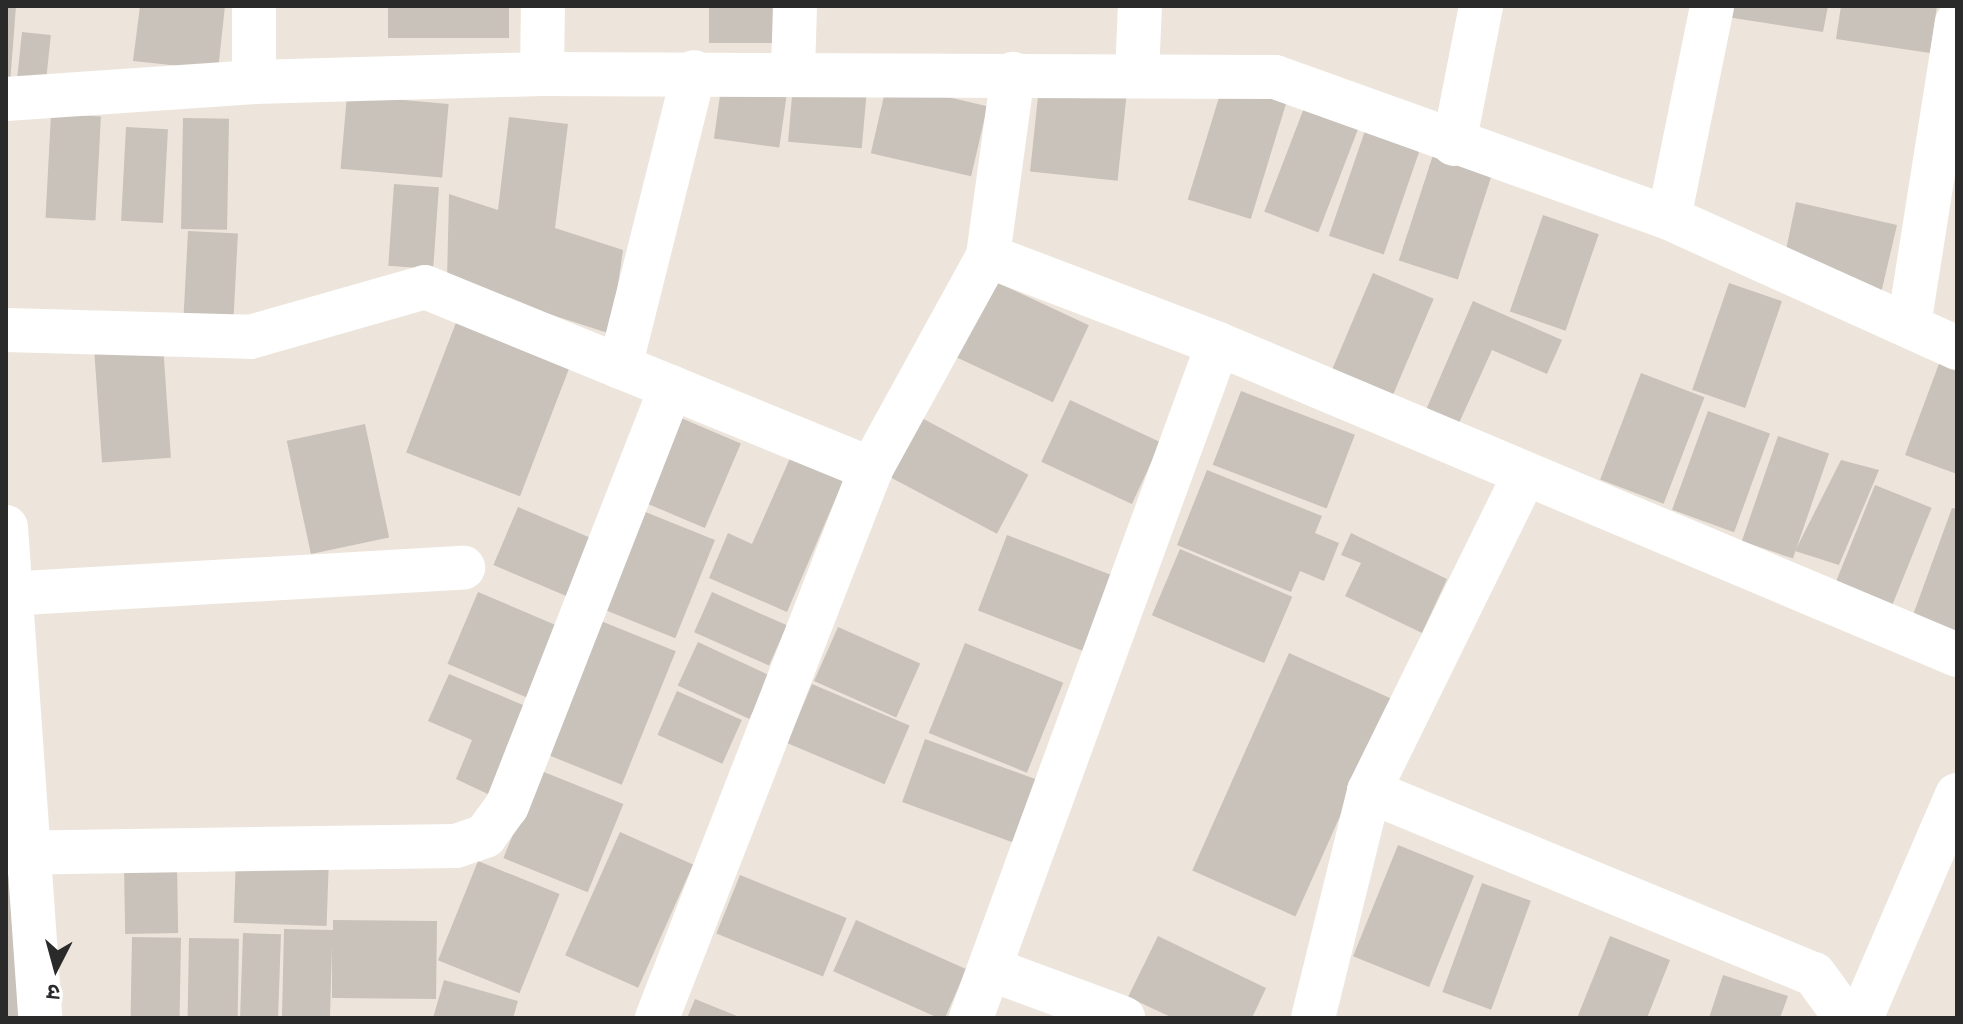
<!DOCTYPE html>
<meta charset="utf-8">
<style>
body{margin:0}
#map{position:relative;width:1963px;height:1024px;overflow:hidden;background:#ede5db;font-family:"Roboto Condensed","Noto Sans Devanagari",sans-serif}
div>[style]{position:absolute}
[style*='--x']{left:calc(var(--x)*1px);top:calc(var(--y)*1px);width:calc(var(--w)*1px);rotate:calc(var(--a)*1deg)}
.building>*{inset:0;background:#c8c2ba;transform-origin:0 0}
.minor>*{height:44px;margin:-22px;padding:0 22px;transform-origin:22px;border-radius:22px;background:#fff}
span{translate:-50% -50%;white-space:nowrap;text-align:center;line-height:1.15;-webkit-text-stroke:6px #fff;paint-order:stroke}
.frame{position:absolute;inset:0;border:8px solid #2a2a2a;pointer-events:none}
.north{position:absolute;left:16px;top:928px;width:80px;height:80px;-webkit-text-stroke:6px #fff;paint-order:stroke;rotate:186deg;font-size:22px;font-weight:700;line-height:32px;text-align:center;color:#2a2a2a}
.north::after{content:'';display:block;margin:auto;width:28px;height:36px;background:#2a2a2a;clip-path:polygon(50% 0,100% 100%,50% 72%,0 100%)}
</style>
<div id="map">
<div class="building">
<div style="clip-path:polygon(6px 6px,16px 6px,10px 84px,6px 84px)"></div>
<div style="clip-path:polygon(140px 6px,225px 6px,218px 70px,133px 61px)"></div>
<div style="left:388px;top:6px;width:121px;height:32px"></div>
<div style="left:709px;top:6px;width:81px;height:37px"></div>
<div style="clip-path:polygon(1729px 6px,1828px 6px,1823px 32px,1727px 17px)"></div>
<div style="clip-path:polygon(1841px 6px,1937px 6px,1930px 53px,1836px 39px)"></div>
<div style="left:22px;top:32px;width:29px;height:49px;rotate:6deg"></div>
<div style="left:1040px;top:77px;width:88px;height:95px;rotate:6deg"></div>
<div style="left:722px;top:81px;width:66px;height:58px;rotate:8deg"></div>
<div style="left:1224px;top:81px;width:66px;height:124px;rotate:17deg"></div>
<div style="left:887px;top:83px;width:103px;height:72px;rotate:13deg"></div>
<div style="left:793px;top:85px;width:74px;height:57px;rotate:5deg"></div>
<div style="left:347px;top:95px;width:102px;height:74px;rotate:5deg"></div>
<div style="left:1304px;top:108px;width:58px;height:111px;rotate:21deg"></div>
<div style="left:51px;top:114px;width:50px;height:104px;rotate:3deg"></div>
<div style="clip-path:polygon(509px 117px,568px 124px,555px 228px,623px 250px,611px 334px,447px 281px,449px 194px,498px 210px)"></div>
<div style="left:183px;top:118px;width:46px;height:111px;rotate:1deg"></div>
<div style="left:1367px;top:125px;width:58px;height:117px;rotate:19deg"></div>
<div style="left:126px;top:127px;width:42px;height:94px;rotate:3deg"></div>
<div style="left:1434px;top:152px;width:62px;height:114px;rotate:18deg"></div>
<div style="left:394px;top:184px;width:45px;height:82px;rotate:4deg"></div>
<div style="clip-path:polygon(1796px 202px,1897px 225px,1879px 302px,1785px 255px)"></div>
<div style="left:1543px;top:215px;width:59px;height:102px;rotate:19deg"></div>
<div style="left:188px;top:231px;width:50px;height:86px;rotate:3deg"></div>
<div style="left:1373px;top:273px;width:66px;height:114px;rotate:23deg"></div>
<div style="left:981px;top:275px;width:119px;height:85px;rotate:25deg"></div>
<div style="left:1729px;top:283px;width:56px;height:113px;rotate:19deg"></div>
<div style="clip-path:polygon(1473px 301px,1562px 340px,1547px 374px,1492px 350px,1459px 423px,1426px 410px)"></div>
<div style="left:457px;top:320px;width:122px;height:142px;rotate:21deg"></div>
<div style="left:163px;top:345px;width:113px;height:69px;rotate:86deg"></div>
<div style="clip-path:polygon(1940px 361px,1957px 367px,1957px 474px,1905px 455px)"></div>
<div style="left:1641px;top:373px;width:68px;height:114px;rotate:21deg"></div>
<div style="left:1241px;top:391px;width:122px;height:79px;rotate:21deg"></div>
<div style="left:1070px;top:400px;width:100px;height:68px;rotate:25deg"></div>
<div style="left:1708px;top:411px;width:66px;height:105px;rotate:20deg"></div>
<div style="left:918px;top:416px;width:125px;height:67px;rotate:28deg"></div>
<div style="left:681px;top:418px;width:65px;height:92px;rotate:23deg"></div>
<div style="left:365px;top:424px;width:116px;height:80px;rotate:78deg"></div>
<div style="left:1778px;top:436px;width:54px;height:111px;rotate:19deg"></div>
<div style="clip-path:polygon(791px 456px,844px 479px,787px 612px,709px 578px,728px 533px,752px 544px)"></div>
<div style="clip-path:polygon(1841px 460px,1879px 470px,1839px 565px,1795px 551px)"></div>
<div style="clip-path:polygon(1207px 470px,1322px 516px,1315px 533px,1339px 543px,1324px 581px,1300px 571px,1291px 592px,1177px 545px)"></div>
<div style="left:1875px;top:485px;width:61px;height:107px;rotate:22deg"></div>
<div style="left:518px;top:507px;width:83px;height:63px;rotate:23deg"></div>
<div style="clip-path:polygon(1952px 508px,1957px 509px,1957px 632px,1913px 615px)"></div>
<div style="left:638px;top:509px;width:83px;height:106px;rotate:22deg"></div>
<div style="clip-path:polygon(1351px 533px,1447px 579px,1422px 633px,1345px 596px,1361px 563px,1341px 555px)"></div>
<div style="left:1007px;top:535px;width:121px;height:81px;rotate:21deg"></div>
<div style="left:1180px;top:549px;width:122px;height:72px;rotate:23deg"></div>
<div style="left:478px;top:592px;width:90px;height:78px;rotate:23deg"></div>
<div style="left:712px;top:592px;width:82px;height:44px;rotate:24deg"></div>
<div style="left:596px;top:619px;width:86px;height:144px;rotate:22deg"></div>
<div style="left:838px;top:627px;width:90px;height:59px;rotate:24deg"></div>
<div style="left:698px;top:642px;width:79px;height:48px;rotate:25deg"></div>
<div style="left:965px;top:643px;width:106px;height:97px;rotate:22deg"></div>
<div style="left:1289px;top:653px;width:113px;height:238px;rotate:24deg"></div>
<div style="clip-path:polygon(449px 674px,528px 707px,490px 795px,456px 779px,472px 740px,428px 721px)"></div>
<div style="left:812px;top:684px;width:106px;height:64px;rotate:23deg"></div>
<div style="left:677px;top:691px;width:71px;height:48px;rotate:24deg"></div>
<div style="left:925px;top:739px;width:126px;height:67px;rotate:20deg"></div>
<div style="left:539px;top:770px;width:91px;height:95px;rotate:22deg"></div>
<div style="left:620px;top:832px;width:80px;height:135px;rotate:24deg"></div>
<div style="left:1398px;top:845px;width:82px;height:120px;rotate:22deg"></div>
<div style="left:329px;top:857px;width:69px;height:93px;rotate:92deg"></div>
<div style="left:478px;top:861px;width:88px;height:107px;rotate:22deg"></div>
<div style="clip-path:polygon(20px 865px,27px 1018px,6px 1018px,6px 866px)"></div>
<div style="left:177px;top:865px;width:68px;height:53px;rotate:89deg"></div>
<div style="left:740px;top:875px;width:115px;height:63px;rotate:22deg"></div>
<div style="left:1482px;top:883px;width:52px;height:116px;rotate:20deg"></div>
<div style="clip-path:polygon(333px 920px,437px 921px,436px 999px,332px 998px,332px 945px,330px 1017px,282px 1016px,284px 929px,333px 930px)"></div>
<div style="left:856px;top:920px;width:121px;height:56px;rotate:24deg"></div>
<div style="left:243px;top:933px;width:38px;height:84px;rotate:2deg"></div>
<div style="clip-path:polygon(1158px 936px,1266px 988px,1252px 1018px,1173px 1018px,1128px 997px)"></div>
<div style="clip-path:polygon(1610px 936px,1670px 960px,1647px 1018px,1577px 1018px)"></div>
<div style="left:132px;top:937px;width:49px;height:81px;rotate:1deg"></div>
<div style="left:189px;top:938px;width:50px;height:80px;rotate:1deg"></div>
<div style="clip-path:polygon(1723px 975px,1788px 996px,1780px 1018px,1709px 1018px)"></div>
<div style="clip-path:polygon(444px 980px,518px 1001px,513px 1018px,433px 1018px)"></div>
<div style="clip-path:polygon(695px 999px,742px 1018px,687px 1018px)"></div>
</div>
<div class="minor">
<div style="--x:254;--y:6;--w:76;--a:90"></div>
<div style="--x:793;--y:70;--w:64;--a:-88.2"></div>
<div style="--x:542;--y:74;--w:68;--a:-89.2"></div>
<div style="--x:1137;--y:74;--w:68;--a:-87.5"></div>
<div style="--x:6;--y:99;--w:249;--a:-3.9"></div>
<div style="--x:254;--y:82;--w:288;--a:-1.6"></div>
<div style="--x:542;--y:74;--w:733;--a:0.23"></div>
<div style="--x:1275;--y:77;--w:418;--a:19.7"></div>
<div style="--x:1669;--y:218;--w:316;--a:24.3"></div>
<div style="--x:1454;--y:144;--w:141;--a:-78.9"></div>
<div style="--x:1669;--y:218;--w:216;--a:-78.5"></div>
<div style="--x:988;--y:256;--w:246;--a:20.9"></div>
<div style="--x:1218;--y:344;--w:802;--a:22.82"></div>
<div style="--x:1909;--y:325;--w:306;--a:-81"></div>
<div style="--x:6;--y:330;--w:244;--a:1.6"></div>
<div style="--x:250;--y:337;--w:182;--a:-15.9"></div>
<div style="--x:425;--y:287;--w:482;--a:22.2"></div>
<div style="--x:620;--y:367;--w:304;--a:-75.9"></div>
<div style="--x:6;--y:527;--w:492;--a:86"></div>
<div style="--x:6;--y:594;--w:458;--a:-3.3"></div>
<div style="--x:1369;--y:791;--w:481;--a:22.4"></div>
<div style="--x:1814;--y:974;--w:54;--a:54"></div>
<div style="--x:6;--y:853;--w:450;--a:-0.9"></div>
<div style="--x:456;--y:846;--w:31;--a:-19"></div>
<div style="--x:485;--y:836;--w:37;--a:-54"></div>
<div style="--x:507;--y:806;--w:450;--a:-68.6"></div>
<div style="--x:990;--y:969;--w:142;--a:20.2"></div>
<div style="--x:657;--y:1018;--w:589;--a:-68.7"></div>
<div style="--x:871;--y:469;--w:243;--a:-61.2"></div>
<div style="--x:988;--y:256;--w:184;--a:-82.2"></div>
<div style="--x:971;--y:1018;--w:718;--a:-69.87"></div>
<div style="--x:1313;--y:1018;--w:234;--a:-76.1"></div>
<div style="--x:1369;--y:791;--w:351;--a:-63.8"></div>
<div style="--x:1861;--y:1018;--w:243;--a:-66.7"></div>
</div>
<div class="frame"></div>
<div class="north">उ</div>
</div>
